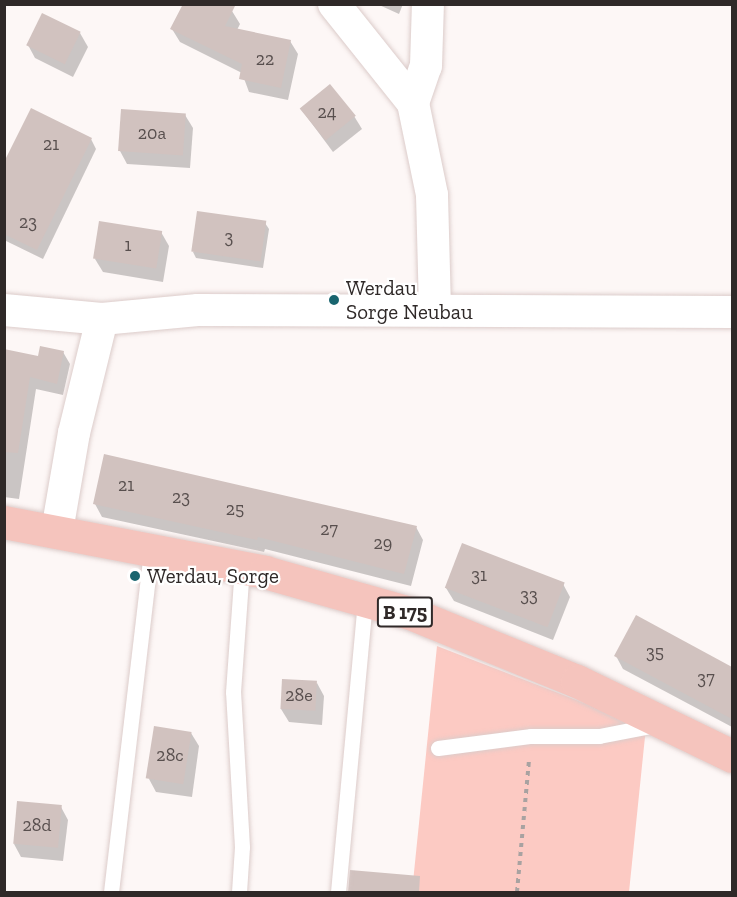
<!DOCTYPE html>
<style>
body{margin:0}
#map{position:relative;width:737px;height:897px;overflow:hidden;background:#fdf7f6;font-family:"Zilla Slab",serif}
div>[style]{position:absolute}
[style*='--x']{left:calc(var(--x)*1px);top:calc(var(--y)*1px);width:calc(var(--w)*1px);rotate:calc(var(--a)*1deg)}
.green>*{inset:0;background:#fccac3}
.shadow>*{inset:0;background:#0003}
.building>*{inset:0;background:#d1c2bf;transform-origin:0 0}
.path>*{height:4px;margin-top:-2px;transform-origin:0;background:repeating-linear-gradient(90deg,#a8a2a1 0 4.5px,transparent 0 9px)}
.roads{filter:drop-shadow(0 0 2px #dcccca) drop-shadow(0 0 2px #dcccca)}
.service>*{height:15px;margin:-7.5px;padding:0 7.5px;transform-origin:7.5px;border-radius:7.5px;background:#fff}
.minor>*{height:32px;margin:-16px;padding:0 16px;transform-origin:16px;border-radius:16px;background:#fff}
.primary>*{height:33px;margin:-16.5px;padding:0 16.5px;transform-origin:16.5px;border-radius:16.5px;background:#f5c4bd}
.dots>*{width:16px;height:16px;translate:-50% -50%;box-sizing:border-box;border:3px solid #fff;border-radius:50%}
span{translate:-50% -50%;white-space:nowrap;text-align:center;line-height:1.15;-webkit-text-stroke:4.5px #fff;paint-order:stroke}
.number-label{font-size:18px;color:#584f4e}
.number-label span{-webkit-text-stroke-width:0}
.shield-label span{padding:2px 4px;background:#fff;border:2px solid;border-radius:4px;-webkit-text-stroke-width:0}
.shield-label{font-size:20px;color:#2f2928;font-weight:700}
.poi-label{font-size:21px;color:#2f2928}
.left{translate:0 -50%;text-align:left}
.frame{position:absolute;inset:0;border:6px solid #2f2928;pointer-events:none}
</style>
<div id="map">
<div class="green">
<div style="clip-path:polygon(437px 646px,646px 727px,629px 892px,412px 892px)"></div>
</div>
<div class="shadow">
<div style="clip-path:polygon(219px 4px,232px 11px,240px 24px,237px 30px,290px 41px,298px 54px,288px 100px,249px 92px,242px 73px,180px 42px,172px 29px)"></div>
<div style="clip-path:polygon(377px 4px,403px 4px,399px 14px)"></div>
<div style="clip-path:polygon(80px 33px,88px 47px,73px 77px,35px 58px,28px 45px)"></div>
<div style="clip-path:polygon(301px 109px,354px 116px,362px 129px,333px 152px)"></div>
<div style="clip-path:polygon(185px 115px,193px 128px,190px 168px,127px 164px,120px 151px)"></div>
<div style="clip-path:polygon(91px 139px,96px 149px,43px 259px,4px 240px,4px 166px)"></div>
<div style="clip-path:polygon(265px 223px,269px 229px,263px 268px,196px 258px,193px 252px)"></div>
<div style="clip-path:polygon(161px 232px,169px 246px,163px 282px,103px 272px,95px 259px)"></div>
<div style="clip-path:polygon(4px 350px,39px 357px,63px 352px,70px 364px,63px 395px,36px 389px,19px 499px,4px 497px)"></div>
<div style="clip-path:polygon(95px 504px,416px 527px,423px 540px,411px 586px,265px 549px,264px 552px,102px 517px)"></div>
<div style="clip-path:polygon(563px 584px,570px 597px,553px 640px,454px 601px,446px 588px)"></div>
<div style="clip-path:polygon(636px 617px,732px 669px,732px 727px,623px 669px,616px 656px)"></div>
<div style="clip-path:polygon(317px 683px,324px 696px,322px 725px,289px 722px,281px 709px)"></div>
<div style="clip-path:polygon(191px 733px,199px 746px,192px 797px,156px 792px,149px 779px)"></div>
<div style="clip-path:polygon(61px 807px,68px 820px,63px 861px,21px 857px,14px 844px)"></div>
<div style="clip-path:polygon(351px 871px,403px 888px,402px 892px,349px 892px)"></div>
</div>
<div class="building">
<div style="clip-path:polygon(183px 4px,236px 4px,225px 26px,291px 40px,281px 88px,239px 79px,242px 64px,170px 29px)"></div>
<div style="left:42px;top:13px;width:43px;height:36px;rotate:26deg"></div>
<div style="left:330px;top:84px;width:41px;height:39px;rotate:51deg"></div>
<div style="clip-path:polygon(31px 108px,92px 138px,37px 250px,4px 234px,4px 162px)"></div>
<div style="left:121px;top:109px;width:65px;height:42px;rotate:4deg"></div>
<div style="left:197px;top:211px;width:70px;height:41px;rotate:8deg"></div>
<div style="left:99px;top:221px;width:64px;height:38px;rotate:9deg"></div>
<div style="clip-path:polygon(40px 346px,64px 351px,57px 384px,30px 377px,18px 453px,4px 452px,4px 349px,38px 356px)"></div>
<div style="clip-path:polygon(104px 454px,417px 526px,404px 574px,258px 537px,257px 540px,93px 504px)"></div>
<div style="left:462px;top:543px;width:110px;height:48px;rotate:21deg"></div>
<div style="clip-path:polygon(636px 615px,732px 667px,732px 719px,614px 656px)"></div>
<div style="left:282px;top:679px;width:35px;height:30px;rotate:3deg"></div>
<div style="left:154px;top:726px;width:38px;height:53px;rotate:9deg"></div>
<div style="left:17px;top:801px;width:45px;height:43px;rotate:5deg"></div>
<div style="clip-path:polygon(350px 870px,420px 876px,419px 892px,348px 892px)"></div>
</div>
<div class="path">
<div style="--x:517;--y:892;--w:134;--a:-84.8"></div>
</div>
<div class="roads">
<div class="service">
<div style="--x:438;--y:748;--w:94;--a:-7.4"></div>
<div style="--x:531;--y:736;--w:68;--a:0"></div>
<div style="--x:599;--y:736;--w:57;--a:-11.1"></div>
<div style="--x:111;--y:892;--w:345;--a:-83.3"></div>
<div style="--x:239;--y:892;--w:45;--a:-86.2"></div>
<div style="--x:242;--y:847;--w:155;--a:-93.3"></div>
<div style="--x:233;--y:692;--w:125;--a:-85.9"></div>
<div style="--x:338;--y:892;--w:293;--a:-84.7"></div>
</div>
<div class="minor">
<div style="--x:334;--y:4;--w:127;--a:51.4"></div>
<div style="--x:413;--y:103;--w:94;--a:78.3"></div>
<div style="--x:432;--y:195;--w:115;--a:88.5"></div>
<div style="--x:413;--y:103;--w:39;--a:-71"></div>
<div style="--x:426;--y:66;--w:62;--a:-88.2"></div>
<div style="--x:4;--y:310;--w:98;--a:5.2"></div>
<div style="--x:102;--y:319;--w:96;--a:-5.4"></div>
<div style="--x:198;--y:310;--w:534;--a:0.21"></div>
<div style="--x:57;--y:531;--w:99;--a:-80.2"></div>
<div style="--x:74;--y:433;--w:117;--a:-76.2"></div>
</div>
<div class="primary">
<div style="--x:4;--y:522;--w:266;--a:10.8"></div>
<div style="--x:265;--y:572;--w:151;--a:15.8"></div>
<div style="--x:410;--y:613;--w:180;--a:22.2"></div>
<div style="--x:577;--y:681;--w:172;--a:25.8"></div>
</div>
</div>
<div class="dots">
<div style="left:334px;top:300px;background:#19656f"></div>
<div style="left:135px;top:576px;background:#19656f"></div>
</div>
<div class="number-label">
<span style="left:265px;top:59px">22</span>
<span style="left:327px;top:112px">24</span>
<span style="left:152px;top:133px">20a</span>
<span style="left:51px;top:144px">21</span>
<span style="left:28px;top:222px">23</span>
<span style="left:229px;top:237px">3</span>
<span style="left:128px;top:245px">1</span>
<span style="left:126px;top:485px">21</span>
<span style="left:181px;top:497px">23</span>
<span style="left:235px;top:509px">25</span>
<span style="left:329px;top:529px">27</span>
<span style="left:383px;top:543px">29</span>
<span style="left:479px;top:575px">31</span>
<span style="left:529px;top:595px">33</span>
<span style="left:655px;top:652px">35</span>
<span style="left:706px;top:678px">37</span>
<span style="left:299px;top:695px">28e</span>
<span style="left:170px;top:755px">28c</span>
<span style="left:37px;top:825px">28d</span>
</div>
<div class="shield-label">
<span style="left:405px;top:612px">B 175</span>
</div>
<div class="poi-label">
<span class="left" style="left:346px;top:300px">Werdau<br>Sorge Neubau</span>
<span class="left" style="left:147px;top:576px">Werdau, Sorge</span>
</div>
<div class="frame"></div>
</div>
